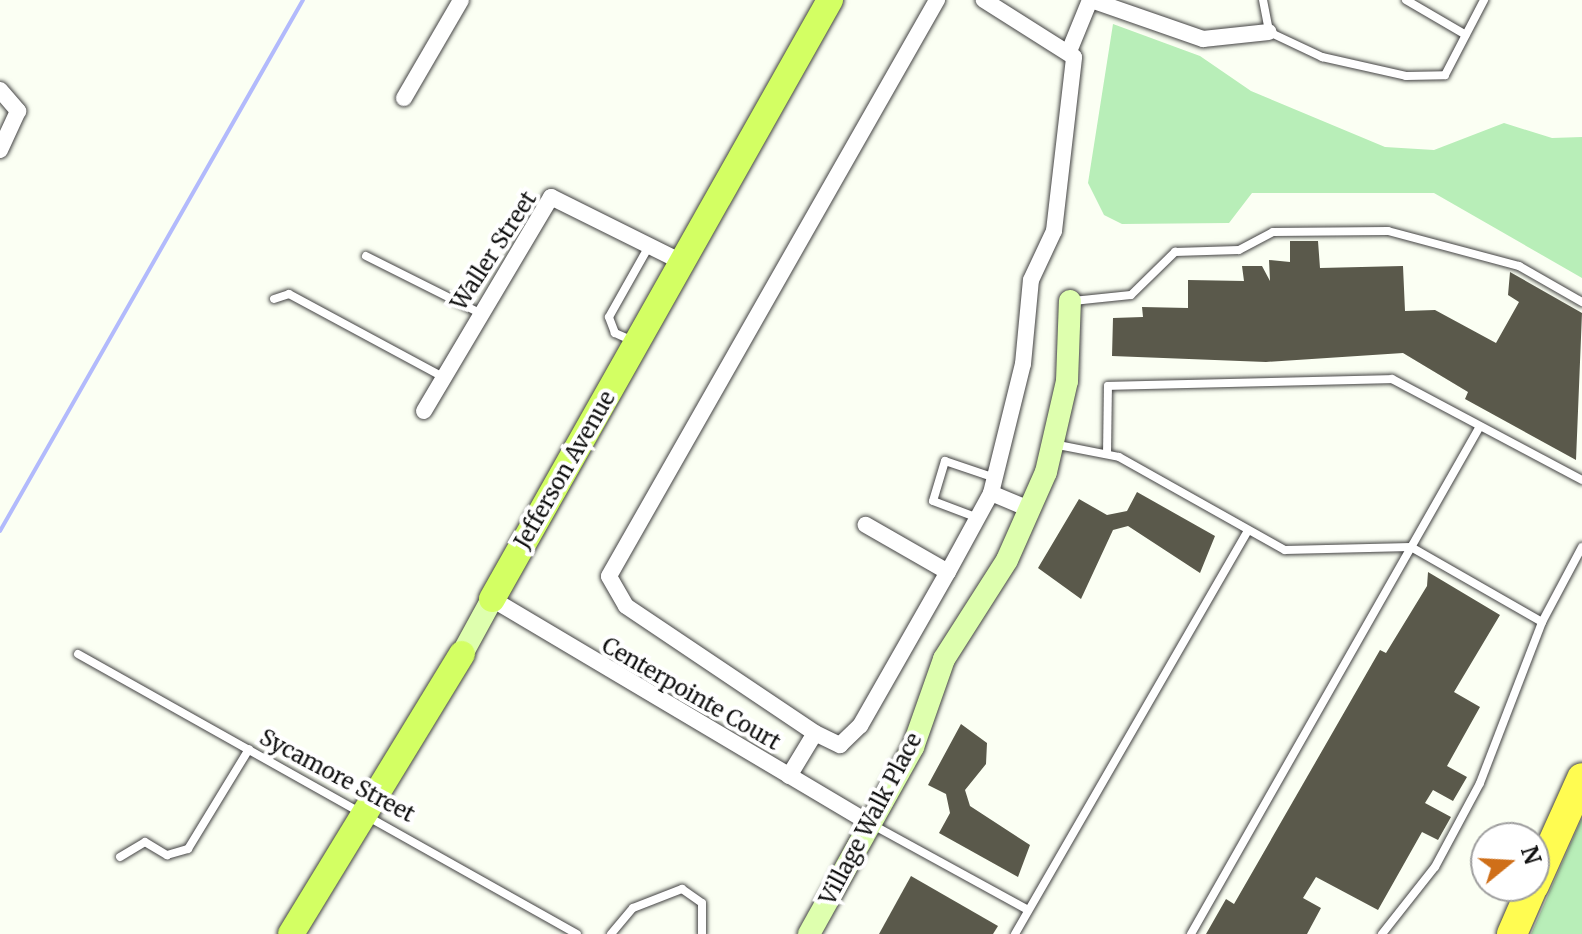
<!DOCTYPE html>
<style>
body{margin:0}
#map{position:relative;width:1582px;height:934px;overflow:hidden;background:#fbfff3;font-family:Merriweather,serif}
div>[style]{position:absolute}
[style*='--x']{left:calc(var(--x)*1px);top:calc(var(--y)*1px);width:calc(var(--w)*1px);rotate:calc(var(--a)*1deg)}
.green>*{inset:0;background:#b8eeb8}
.stream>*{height:4px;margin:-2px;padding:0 2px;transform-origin:2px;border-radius:2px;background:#b2bafc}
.building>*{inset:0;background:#5a594b}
.roads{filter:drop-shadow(0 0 2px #434343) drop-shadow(0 0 2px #434343)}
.lane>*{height:8px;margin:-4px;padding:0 4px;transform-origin:4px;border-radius:4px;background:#fff}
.street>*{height:16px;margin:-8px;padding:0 8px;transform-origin:8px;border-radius:8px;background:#fff}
.secondary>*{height:22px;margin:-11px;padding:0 11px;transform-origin:11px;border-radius:11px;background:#deffae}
.primary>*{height:26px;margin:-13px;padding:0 13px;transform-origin:13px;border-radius:13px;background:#d3ff63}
.highway>*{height:30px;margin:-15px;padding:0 15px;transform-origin:15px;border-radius:15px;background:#fffc51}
span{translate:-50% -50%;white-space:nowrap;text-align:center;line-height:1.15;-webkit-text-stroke:8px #fff;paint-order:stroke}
.street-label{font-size:22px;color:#101010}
.north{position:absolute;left:1470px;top:822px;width:80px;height:80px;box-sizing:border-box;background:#fff;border:2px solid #9f9f9f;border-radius:50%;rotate:72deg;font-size:22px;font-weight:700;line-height:32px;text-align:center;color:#101010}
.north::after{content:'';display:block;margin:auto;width:28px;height:36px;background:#cf6f19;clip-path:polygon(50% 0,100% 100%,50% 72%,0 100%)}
</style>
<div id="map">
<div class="green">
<div style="clip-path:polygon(1113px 24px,1200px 56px,1251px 91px,1385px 147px,1434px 150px,1504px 123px,1552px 138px,1582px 137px,1582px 278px,1434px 193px,1252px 193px,1229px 223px,1122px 224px,1104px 215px,1088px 183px)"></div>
<div style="clip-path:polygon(1582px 818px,1582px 934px,1531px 934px)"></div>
</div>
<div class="stream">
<div style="--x:0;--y:531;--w:611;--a:-60.29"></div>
</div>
<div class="building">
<div style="clip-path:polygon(1290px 241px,1318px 241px,1320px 268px,1403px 266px,1405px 311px,1435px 310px,1496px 343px,1519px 302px,1508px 295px,1510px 272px,1582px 313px,1576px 460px,1465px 399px,1468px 392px,1403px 353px,1266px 362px,1112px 356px,1113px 318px,1143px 317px,1142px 307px,1188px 308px,1188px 280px,1244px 281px,1242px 266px,1262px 266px,1270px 281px,1269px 260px,1290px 262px)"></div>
<div style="clip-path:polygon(1137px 492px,1215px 536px,1200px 573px,1128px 526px,1113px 530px,1081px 599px,1038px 568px,1079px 499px,1107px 515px,1127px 511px)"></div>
<div style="clip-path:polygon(1428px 572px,1500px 615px,1454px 692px,1480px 707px,1447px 766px,1467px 777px,1453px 801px,1433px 790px,1425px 803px,1451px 817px,1438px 840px,1422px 832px,1378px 910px,1316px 877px,1303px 898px,1321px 908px,1307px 934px,1206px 934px,1226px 899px,1234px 904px,1380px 650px,1386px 653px,1427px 586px)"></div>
<div style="clip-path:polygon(961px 724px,987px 743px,986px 764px,965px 790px,970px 806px,1030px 845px,1018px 877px,939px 833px,950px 813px,946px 794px,928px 785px)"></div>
<div style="clip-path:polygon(911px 876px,998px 926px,993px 934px,879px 934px)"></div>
</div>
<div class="roads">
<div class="lane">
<div style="--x:1263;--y:0;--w:33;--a:79"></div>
<div style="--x:1269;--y:32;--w:59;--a:25.3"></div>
<div style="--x:1322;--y:57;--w:86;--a:12.7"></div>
<div style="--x:1406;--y:76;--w:39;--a:-1"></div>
<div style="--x:1445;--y:75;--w:85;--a:-62.5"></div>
<div style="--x:1406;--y:0;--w:69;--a:30.3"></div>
<div style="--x:366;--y:256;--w:125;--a:26.6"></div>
<div style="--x:274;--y:299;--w:16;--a:-18"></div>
<div style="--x:289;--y:294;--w:175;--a:28.3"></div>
<div style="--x:1073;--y:301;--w:58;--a:-5.9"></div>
<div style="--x:1131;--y:295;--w:62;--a:-44.3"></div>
<div style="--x:1175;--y:252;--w:64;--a:-1.8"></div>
<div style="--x:1239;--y:250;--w:38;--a:-28"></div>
<div style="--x:1273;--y:232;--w:115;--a:-0.5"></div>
<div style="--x:1388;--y:231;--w:136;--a:15"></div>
<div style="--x:1519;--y:266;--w:73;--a:29.7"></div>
<div style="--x:633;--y:341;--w:20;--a:-156"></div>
<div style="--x:615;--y:333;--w:17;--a:-111"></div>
<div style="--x:609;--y:317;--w:81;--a:-60.6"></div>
<div style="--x:1053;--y:444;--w:67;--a:11.1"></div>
<div style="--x:1119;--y:457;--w:190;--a:29.3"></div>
<div style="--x:1285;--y:550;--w:126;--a:-1.4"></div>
<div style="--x:1411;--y:547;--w:151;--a:29.8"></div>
<div style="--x:1107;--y:454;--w:68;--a:-89.2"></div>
<div style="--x:1108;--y:386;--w:284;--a:-1.4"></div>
<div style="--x:1392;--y:379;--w:215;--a:28"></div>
<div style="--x:978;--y:518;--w:48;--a:-159.3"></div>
<div style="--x:933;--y:501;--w:42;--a:-73.3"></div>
<div style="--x:945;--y:461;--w:53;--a:18.8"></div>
<div style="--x:78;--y:654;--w:572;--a:29.3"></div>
<div style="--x:871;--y:824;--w:179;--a:28.7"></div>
<div style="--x:120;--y:857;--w:29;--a:-31"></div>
<div style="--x:145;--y:842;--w:26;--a:31"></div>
<div style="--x:167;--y:855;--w:22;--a:-16"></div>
<div style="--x:188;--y:849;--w:117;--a:-58.6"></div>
<div style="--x:611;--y:934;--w:34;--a:-50"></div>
<div style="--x:633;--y:908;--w:53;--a:-21.2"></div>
<div style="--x:682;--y:889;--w:24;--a:35"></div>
<div style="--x:702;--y:903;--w:31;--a:90"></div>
<div style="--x:1015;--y:934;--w:466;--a:-60"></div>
<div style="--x:1191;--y:934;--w:584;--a:-60.36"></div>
<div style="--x:1382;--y:934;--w:85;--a:-51.7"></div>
<div style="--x:1435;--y:867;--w:95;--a:-61.8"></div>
<div style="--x:1480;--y:783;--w:173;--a:-68.9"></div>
<div style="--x:1542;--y:622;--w:85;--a:-61.9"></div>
</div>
<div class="street">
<div style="--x:1091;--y:0;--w:119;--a:19.2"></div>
<div style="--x:1203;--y:39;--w:66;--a:-6.1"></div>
<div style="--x:1070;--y:49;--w:53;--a:-67.8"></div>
<div style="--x:0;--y:90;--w:28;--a:49"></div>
<div style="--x:18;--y:111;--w:43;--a:114.8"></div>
<div style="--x:404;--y:98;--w:113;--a:-59.8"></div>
<div style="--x:424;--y:411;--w:249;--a:-59.3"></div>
<div style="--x:551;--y:197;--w:148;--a:26.4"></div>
<div style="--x:991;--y:493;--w:41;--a:22.8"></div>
<div style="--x:948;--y:572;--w:90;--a:-61.4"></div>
<div style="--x:991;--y:493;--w:133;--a:-76.1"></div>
<div style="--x:1023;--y:364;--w:84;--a:-84.6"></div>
<div style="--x:1031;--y:280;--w:54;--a:-64.9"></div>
<div style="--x:1054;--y:231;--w:175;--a:-83.4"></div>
<div style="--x:1074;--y:57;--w:107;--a:-147.7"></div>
<div style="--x:492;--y:599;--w:439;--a:30.7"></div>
<div style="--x:815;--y:733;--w:228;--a:-146.1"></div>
<div style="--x:626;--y:606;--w:34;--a:-120"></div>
<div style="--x:609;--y:576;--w:663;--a:-60.34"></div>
<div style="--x:789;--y:776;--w:50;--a:-58.8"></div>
<div style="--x:815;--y:733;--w:28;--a:26"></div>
<div style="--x:840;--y:745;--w:28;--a:-44"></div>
<div style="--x:860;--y:726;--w:177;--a:-60.3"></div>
<div style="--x:948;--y:572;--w:95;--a:-150.2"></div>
</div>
<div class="secondary">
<div style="--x:462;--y:654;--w:63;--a:-61.4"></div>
<div style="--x:809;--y:934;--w:214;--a:-60.9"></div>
<div style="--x:913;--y:747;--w:93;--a:-70.6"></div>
<div style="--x:944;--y:659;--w:117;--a:-57.5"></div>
<div style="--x:1007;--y:560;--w:96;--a:-66.1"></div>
<div style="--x:1046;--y:472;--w:93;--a:-77"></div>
<div style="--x:1067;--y:381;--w:80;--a:-87.9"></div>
</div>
<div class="primary">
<div style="--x:492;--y:599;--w:688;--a:-60.57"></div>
<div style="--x:291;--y:934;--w:328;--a:-58.6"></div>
</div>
<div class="highway">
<div style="--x:1534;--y:885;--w:117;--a:-65.8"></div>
<div style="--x:1512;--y:934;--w:52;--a:-66.4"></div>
</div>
</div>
<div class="street-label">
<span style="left:494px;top:251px;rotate:-57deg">Waller Street</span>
<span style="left:565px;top:470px;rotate:-60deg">Jefferson Avenue</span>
<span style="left:691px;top:694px;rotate:30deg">Centerpointe Court</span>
<span style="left:337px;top:776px;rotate:28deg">Sycamore Street</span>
<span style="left:871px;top:819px;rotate:-62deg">Village Walk Place</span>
</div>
<div class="north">N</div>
</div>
